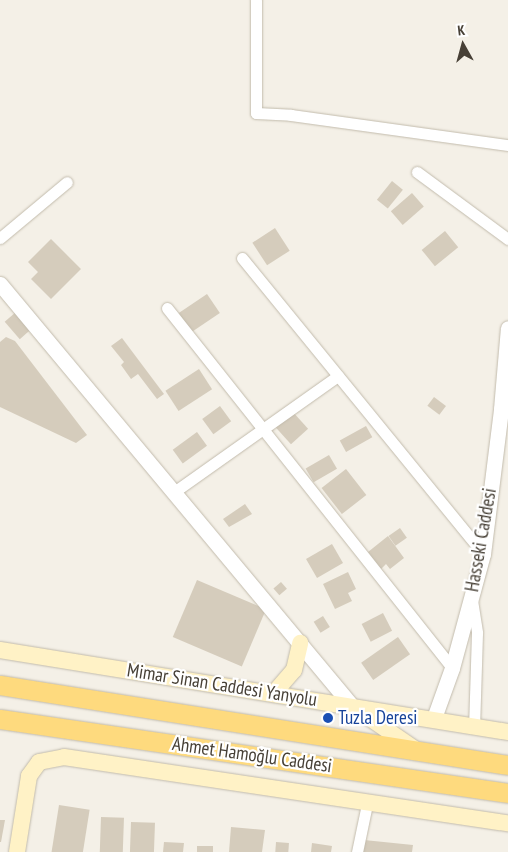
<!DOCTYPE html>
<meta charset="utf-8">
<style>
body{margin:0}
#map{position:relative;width:508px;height:852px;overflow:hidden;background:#f4f0e7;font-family:"PT Sans Narrow",sans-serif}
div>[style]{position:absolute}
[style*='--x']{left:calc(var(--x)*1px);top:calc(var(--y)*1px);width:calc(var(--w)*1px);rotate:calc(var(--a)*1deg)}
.building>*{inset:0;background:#d5ccbc;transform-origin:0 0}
.roads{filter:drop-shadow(0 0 1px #c2bbac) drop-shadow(0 0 1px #c2bbac)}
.minor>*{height:11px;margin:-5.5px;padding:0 5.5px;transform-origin:5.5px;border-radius:5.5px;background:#fff}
.tertiary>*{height:15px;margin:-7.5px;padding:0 7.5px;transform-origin:7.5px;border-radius:7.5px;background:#fff}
.secondary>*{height:16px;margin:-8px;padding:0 8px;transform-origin:8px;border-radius:8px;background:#fff2c6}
.trunk>*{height:19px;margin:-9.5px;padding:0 9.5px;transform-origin:9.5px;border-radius:9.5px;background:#feda7e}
.dots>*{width:14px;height:14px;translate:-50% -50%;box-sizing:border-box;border:2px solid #fff;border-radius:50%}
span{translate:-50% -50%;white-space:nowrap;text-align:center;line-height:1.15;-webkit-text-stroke:4.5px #fff;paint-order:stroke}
.street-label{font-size:19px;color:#474036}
.transit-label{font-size:19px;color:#164399}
.left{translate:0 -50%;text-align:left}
.north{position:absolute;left:438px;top:20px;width:50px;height:50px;-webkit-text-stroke:4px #fff;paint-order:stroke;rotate:353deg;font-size:14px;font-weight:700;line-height:20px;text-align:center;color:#474036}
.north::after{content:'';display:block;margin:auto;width:18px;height:22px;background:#474036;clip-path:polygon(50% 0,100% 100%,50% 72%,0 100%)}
</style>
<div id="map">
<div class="building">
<div style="left:392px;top:181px;width:14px;height:24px;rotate:39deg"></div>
<div style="left:412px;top:193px;width:18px;height:28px;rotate:49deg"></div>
<div style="left:275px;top:228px;width:27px;height:27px;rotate:57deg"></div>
<div style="left:445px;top:231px;width:21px;height:30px;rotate:51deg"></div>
<div style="clip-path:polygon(51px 239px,81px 269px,51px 299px,31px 279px,38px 272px,28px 262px)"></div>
<div style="left:207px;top:294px;width:23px;height:34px;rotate:56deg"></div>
<div style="left:16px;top:312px;width:23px;height:15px;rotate:49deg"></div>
<div style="clip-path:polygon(6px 337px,15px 341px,87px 435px,76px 443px,0 407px,0 342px)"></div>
<div style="clip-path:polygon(122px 338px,164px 394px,157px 399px,138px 374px,131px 379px,121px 365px,124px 362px,111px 346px)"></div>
<div style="left:199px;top:369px;width:24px;height:40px;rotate:57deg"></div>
<div style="left:434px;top:397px;width:15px;height:11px;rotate:37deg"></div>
<div style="left:220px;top:406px;width:19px;height:22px;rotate:54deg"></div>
<div style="left:292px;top:411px;width:24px;height:23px;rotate:48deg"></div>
<div style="left:366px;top:426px;width:13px;height:30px;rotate:61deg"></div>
<div style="left:197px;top:432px;width:17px;height:30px;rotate:54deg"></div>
<div style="left:329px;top:455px;width:16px;height:27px;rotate:60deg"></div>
<div style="left:346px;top:469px;width:33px;height:31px;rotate:52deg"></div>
<div style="clip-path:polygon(245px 504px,252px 514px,229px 527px,223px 519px)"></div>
<div style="left:400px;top:528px;width:12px;height:14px;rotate:55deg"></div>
<div style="clip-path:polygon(388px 536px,404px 558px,390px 569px,386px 564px,381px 569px,368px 552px)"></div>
<div style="left:332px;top:544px;width:22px;height:30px;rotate:60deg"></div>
<div style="clip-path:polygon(348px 572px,356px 589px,348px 593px,352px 601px,335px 609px,323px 584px)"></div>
<div style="left:197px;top:580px;width:75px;height:62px;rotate:23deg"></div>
<div style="left:281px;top:582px;width:9px;height:10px;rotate:49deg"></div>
<div style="left:383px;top:613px;width:20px;height:24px;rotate:63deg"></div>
<div style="left:323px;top:616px;width:13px;height:11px;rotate:58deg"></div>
<div style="left:398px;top:637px;width:21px;height:45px;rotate:55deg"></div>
<div style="left:59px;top:805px;width:31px;height:48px;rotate:9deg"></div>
<div style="left:101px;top:817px;width:23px;height:35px;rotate:2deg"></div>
<div style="clip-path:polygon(0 820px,5px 820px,1px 842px,0 842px)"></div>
<div style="left:131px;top:822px;width:24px;height:30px;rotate:2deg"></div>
<div style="clip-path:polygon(231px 827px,265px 830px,262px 852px,229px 852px)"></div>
<div style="clip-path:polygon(364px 840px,413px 845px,412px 852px,363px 852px)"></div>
<div style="clip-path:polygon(164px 842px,184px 843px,183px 852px,163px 852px)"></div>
<div style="left:276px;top:842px;width:13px;height:10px;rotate:4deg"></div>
<div style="clip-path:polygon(312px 843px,332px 846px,331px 852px,311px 852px)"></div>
<div style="left:197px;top:846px;width:16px;height:6px"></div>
</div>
<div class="roads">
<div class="minor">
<div style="--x:256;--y:0;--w:113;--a:90"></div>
<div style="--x:256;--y:113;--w:35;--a:3"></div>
<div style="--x:291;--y:115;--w:219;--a:7.9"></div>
<div style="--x:417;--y:172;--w:113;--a:36.4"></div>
<div style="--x:0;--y:238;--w:87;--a:-39.9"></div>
<div style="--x:242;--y:258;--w:382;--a:50.8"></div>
<div style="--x:167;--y:308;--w:459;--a:51.6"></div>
<div style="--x:174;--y:492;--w:201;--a:-35.3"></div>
<div style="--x:472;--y:600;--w:33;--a:81"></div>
<div style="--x:477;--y:633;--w:93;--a:91.8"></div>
<div style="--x:357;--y:852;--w:49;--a:-78.2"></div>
</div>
<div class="tertiary">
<div style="--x:0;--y:284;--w:548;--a:50.18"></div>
<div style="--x:434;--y:718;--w:53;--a:-70.2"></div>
<div style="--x:452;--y:668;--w:118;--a:-74.8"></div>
<div style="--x:483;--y:554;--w:146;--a:-82.9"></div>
<div style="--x:501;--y:409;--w:81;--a:-85.1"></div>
</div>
<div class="secondary">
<div style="--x:0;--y:650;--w:515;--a:9.17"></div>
<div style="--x:274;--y:693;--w:30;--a:-49"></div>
<div style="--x:294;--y:670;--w:28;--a:-77"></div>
<div style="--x:355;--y:708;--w:74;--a:34.5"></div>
<div style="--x:17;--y:852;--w:77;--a:-81"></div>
<div style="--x:29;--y:776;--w:17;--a:-54"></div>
<div style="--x:39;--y:762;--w:25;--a:-11"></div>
<div style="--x:64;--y:757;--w:449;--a:8.5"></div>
</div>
<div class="trunk">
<div style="--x:0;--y:685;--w:514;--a:8.95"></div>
<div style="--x:0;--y:719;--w:513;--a:8.29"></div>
</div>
</div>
<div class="dots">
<div style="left:328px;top:718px;background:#1a4fb4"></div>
</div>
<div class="street-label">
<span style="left:481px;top:540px;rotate:-80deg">Hasseki Caddesi</span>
<span style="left:222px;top:685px;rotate:9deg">Mimar Sinan Caddesi Yanyolu</span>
<span style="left:252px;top:755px;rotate:8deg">Ahmet Hamoğlu Caddesi</span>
</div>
<div class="transit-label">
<span class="left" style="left:338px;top:718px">Tuzla Deresi</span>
</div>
<div class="north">K</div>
</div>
